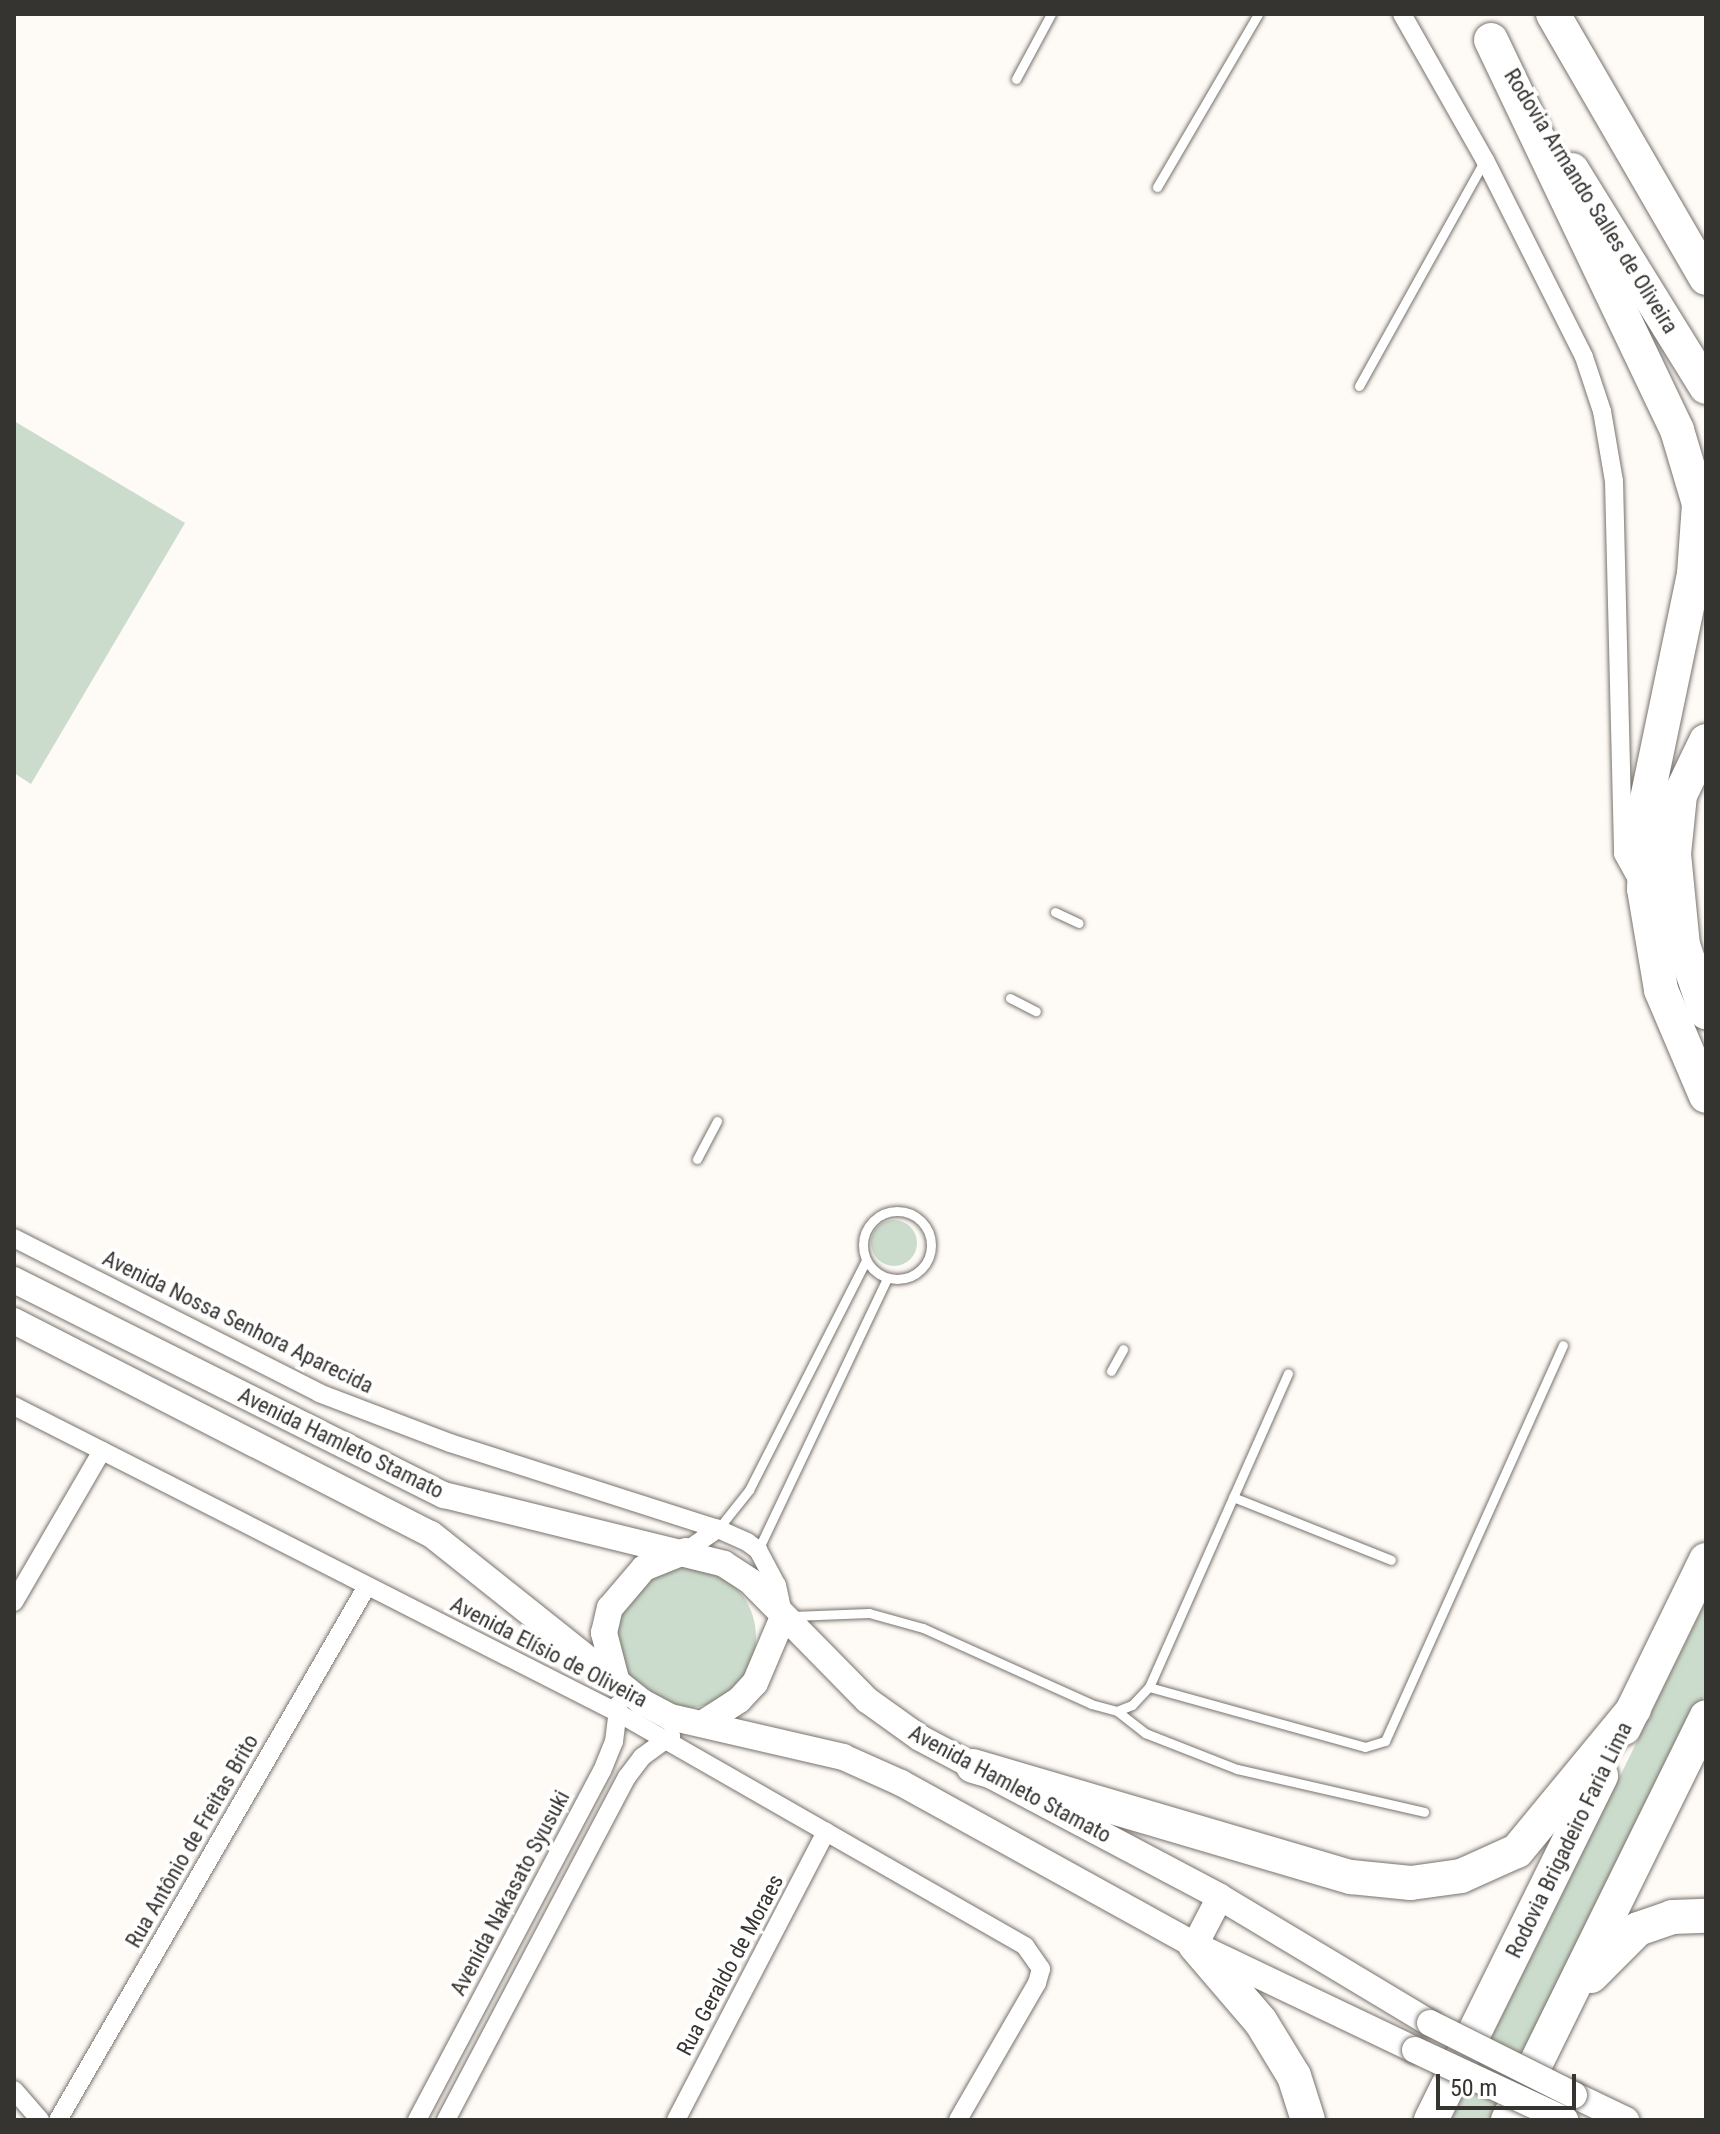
<!DOCTYPE html>
<meta charset="utf-8">
<style>
body{margin:0}
#map{position:relative;width:1720px;height:2134px;overflow:hidden;background:#fefaf6;font-family:"Roboto Condensed",sans-serif}
div>[style]{position:absolute}
[style*='--x']{left:calc(var(--x)*1px);top:calc(var(--y)*1px);width:calc(var(--w)*1px);rotate:calc(var(--a)*1deg)}
.green>*{inset:0;background:#ccdccc}
.round{border-radius:50%}
.roads{filter:drop-shadow(0 0 2px #78726c) drop-shadow(0 0 2px #78726c)}
.service>*{height:9px;margin:-4.5px;padding:0 4.5px;transform-origin:4.5px;border-radius:4.5px;background:#fff}
.service>.ring{margin:-4.5px;padding:0;box-sizing:content-box;background:none;border:9px solid #fff;border-radius:50%}
.minor>*{height:18px;margin:-9px;padding:0 9px;transform-origin:9px;border-radius:9px;background:#fff}
.secondary>*{height:26px;margin:-13px;padding:0 13px;transform-origin:13px;border-radius:13px;background:#fff}
.motorway>*{height:34px;margin:-17px;padding:0 17px;transform-origin:17px;border-radius:17px;background:#fff}
.bridges{filter:drop-shadow(0 0 2px #78726c) drop-shadow(0 0 2px #78726c)}
.secondary-bridge>*{height:26px;margin:-13px;padding:0 13px;transform-origin:13px;border-radius:13px;background:#fff}
span{translate:-50% -50%;white-space:nowrap;text-align:center;line-height:1.15;-webkit-text-stroke:8px #fff;paint-order:stroke}
.street-label{font-size:22px;color:#363431}
.frame{position:absolute;inset:0;border:16px solid #363431;pointer-events:none}
.scale{position:absolute;left:1436px;top:2074px;width:140px;height:36px;box-sizing:border-box;border:4px solid #363431;border-top:0;padding-left:10px;font-size:24px;line-height:28px;white-space:nowrap;color:#363431;-webkit-text-stroke:6px #fff;paint-order:stroke}
</style>
<div id="map">
<div class="green">
<div style="clip-path:polygon(14px 421px,185px 523px,31px 784px,14px 773px)"></div>
<div class="round" style="left:871px;top:1220px;width:46px;height:46px"></div>
<div class="round" style="left:614px;top:1566px;width:142px;height:142px"></div>
<div style="clip-path:polygon(1706px 1601px,1706px 1692px,1496px 2120px,1451px 2120px)"></div>
</div>
<div class="roads">
<div class="service">
<div style="--x:1016;--y:79;--w:74;--a:-61.7"></div>
<div style="--x:1157;--y:187;--w:200;--a:-59.7"></div>
<div style="--x:1359;--y:386;--w:259;--a:-60.9"></div>
<div style="--x:1055;--y:912;--w:26;--a:25"></div>
<div style="--x:1010;--y:998;--w:29;--a:27"></div>
<div style="--x:697;--y:1159;--w:43;--a:-62.2"></div>
<div class="ring" style="left:863px;top:1211px;width:59px;height:59px"></div>
<div style="--x:1111;--y:1371;--w:25;--a:-61"></div>
<div style="--x:1233;--y:1497;--w:170;--a:21.7"></div>
<div style="--x:718;--y:1529;--w:50;--a:-51.5"></div>
<div style="--x:749;--y:1490;--w:258;--a:-63"></div>
<div style="--x:758;--y:1550;--w:301;--a:-64.6"></div>
<div style="--x:792;--y:1616;--w:77;--a:-2.2"></div>
<div style="--x:869;--y:1613;--w:56;--a:15.5"></div>
<div style="--x:923;--y:1628;--w:184;--a:24.3"></div>
<div style="--x:1091;--y:1704;--w:27;--a:15"></div>
<div style="--x:1117;--y:1711;--w:16;--a:-22"></div>
<div style="--x:1132;--y:1705;--w:25;--a:-47"></div>
<div style="--x:1149;--y:1687;--w:343;--a:-66.1"></div>
<div style="--x:1149;--y:1687;--w:224;--a:15.5"></div>
<div style="--x:1365;--y:1747;--w:21;--a:-17"></div>
<div style="--x:1385;--y:1741;--w:434;--a:-65.8"></div>
<div style="--x:1117;--y:1711;--w:36;--a:38"></div>
<div style="--x:1145;--y:1733;--w:99;--a:21.4"></div>
<div style="--x:1237;--y:1769;--w:192;--a:12.9"></div>
</div>
<div class="minor">
<div style="--x:1402;--y:14;--w:168;--a:60.4"></div>
<div style="--x:1485;--y:160;--w:220;--a:63.3"></div>
<div style="--x:1584;--y:357;--w:57;--a:71.6"></div>
<div style="--x:1602;--y:411;--w:71;--a:80.3"></div>
<div style="--x:1614;--y:481;--w:373;--a:88.6"></div>
<div style="--x:1623;--y:854;--w:39;--a:61"></div>
<div style="--x:14;--y:1238;--w:342;--a:26.9"></div>
<div style="--x:319;--y:1393;--w:140;--a:20.9"></div>
<div style="--x:450;--y:1443;--w:281;--a:17.8"></div>
<div style="--x:14;--y:1406;--w:680;--a:26.94"></div>
<div style="--x:620;--y:1714;--w:467;--a:29.8"></div>
<div style="--x:1025;--y:1946;--w:28;--a:55"></div>
<div style="--x:1041;--y:1969;--w:15;--a:106"></div>
<div style="--x:1037;--y:1983;--w:158;--a:120"></div>
<div style="--x:686;--y:1551;--w:39;--a:-35"></div>
<div style="--x:718;--y:1529;--w:32;--a:24"></div>
<div style="--x:747;--y:1542;--w:14;--a:36"></div>
<div style="--x:758;--y:1550;--w:40;--a:62"></div>
<div style="--x:777;--y:1585;--w:30;--a:78"></div>
<div style="--x:14;--y:1602;--w:175;--a:-59.8"></div>
<div style="--x:14;--y:2090;--w:40;--a:49"></div>
<div style="--x:58;--y:2120;--w:617;--a:-59.94"></div>
<div style="--x:417;--y:2120;--w:395;--a:-62.1"></div>
<div style="--x:602;--y:1771;--w:31;--a:-68"></div>
<div style="--x:614;--y:1742;--w:38;--a:-83"></div>
<div style="--x:446;--y:2120;--w:388;--a:-62.2"></div>
<div style="--x:627;--y:1777;--w:25;--a:-53"></div>
<div style="--x:642;--y:1757;--w:36;--a:-36"></div>
<div style="--x:676;--y:2120;--w:325;--a:-62.5"></div>
</div>
<div class="secondary">
<div style="--x:14;--y:1280;--w:481;--a:26.6"></div>
<div style="--x:444;--y:1495;--w:288;--a:13.8"></div>
<div style="--x:724;--y:1564;--w:31;--a:33"></div>
<div style="--x:750;--y:1581;--w:167;--a:45.5"></div>
<div style="--x:867;--y:1700;--w:65;--a:35.6"></div>
<div style="--x:920;--y:1738;--w:340;--a:27.9"></div>
<div style="--x:1220;--y:1897;--w:245;--a:31"></div>
<div style="--x:14;--y:1321;--w:468;--a:27.1"></div>
<div style="--x:431;--y:1534;--w:270;--a:38.5"></div>
<div style="--x:642;--y:1702;--w:32;--a:28"></div>
<div style="--x:670;--y:1717;--w:178;--a:13"></div>
<div style="--x:843;--y:1757;--w:64;--a:24.1"></div>
<div style="--x:901;--y:1783;--w:336;--a:28.9"></div>
<div style="--x:1195;--y:1945;--w:244;--a:25.5"></div>
<div style="--x:616;--y:1679;--w:48;--a:-104.6"></div>
<div style="--x:604;--y:1633;--w:26;--a:-77"></div>
<div style="--x:610;--y:1608;--w:52;--a:-49.6"></div>
<div style="--x:644;--y:1568;--w:45;--a:-22"></div>
<div style="--x:702;--y:1724;--w:44;--a:-33"></div>
<div style="--x:739;--y:1700;--w:23;--a:-47"></div>
<div style="--x:755;--y:1683;--w:72;--a:-67"></div>
<div style="--x:1195;--y:1945;--w:54;--a:-62.5"></div>
<div style="--x:1574;--y:2095;--w:58;--a:25.7"></div>
</div>
<div class="motorway">
<div style="--x:1553;--y:14;--w:305;--a:59.9"></div>
<div style="--x:1491;--y:40;--w:432;--a:64.5"></div>
<div style="--x:1677;--y:430;--w:77;--a:73.4"></div>
<div style="--x:1699;--y:504;--w:70;--a:94.1"></div>
<div style="--x:1694;--y:574;--w:230;--a:101.8"></div>
<div style="--x:1647;--y:799;--w:90;--a:91.9"></div>
<div style="--x:1644;--y:889;--w:102;--a:80.4"></div>
<div style="--x:1661;--y:990;--w:115;--a:67"></div>
<div style="--x:1572;--y:170;--w:255;--a:58.3"></div>
<div style="--x:1706;--y:741;--w:60;--a:115.7"></div>
<div style="--x:1680;--y:795;--w:59;--a:95.8"></div>
<div style="--x:1674;--y:854;--w:91;--a:84.4"></div>
<div style="--x:1683;--y:945;--w:71;--a:71.1"></div>
<div style="--x:1624;--y:1728;--w:187;--a:-64"></div>
<div style="--x:973;--y:1766;--w:394;--a:16.4"></div>
<div style="--x:1351;--y:1877;--w:60;--a:5.7"></div>
<div style="--x:1411;--y:1883;--w:50;--a:-8"></div>
<div style="--x:1461;--y:1876;--w:61;--a:-24.1"></div>
<div style="--x:1517;--y:1851;--w:184;--a:-50.5"></div>
<div style="--x:1195;--y:1945;--w:101;--a:49.4"></div>
<div style="--x:1261;--y:2022;--w:63;--a:58.6"></div>
<div style="--x:1294;--y:2076;--w:46;--a:72.3"></div>
<div style="--x:1591;--y:1976;--w:66;--a:-45"></div>
<div style="--x:1638;--y:1929;--w:36;--a:-19"></div>
<div style="--x:1672;--y:1917;--w:34;--a:-2"></div>
<div style="--x:1431;--y:2120;--w:384;--a:-63.7"></div>
<div style="--x:1508;--y:2120;--w:449;--a:-63.8"></div>
</div>
</div>
<div class="bridges">
<div class="secondary-bridge">
<div style="--x:1430;--y:2023;--w:161;--a:26.6"></div>
<div style="--x:1415;--y:2050;--w:166;--a:25"></div>
</div>
</div>
<div class="street-label">
<span style="left:1591px;top:201px;rotate:58deg">Rodovia Armando Salles de Oliveira</span>
<span style="left:238px;top:1322px;rotate:26deg">Avenida Nossa Senhora Aparecida</span>
<span style="left:341px;top:1443px;rotate:26deg">Avenida Hamleto Stamato</span>
<span style="left:549px;top:1652px;rotate:27deg">Avenida Elísio de Oliveira</span>
<span style="left:1010px;top:1784px;rotate:28deg">Avenida Hamleto Stamato</span>
<span style="left:1569px;top:1840px;rotate:-64deg">Rodovia Brigadeiro Faria Lima</span>
<span style="left:192px;top:1841px;rotate:-60deg">Rua Antônio de Freitas Brito</span>
<span style="left:510px;top:1893px;rotate:-62deg">Avenida Nakasato Syusuki</span>
<span style="left:730px;top:1965px;rotate:-62deg">Rua Geraldo de Moraes</span>
</div>
<div class="frame"></div>
<div class="scale">50 m</div>
</div>
